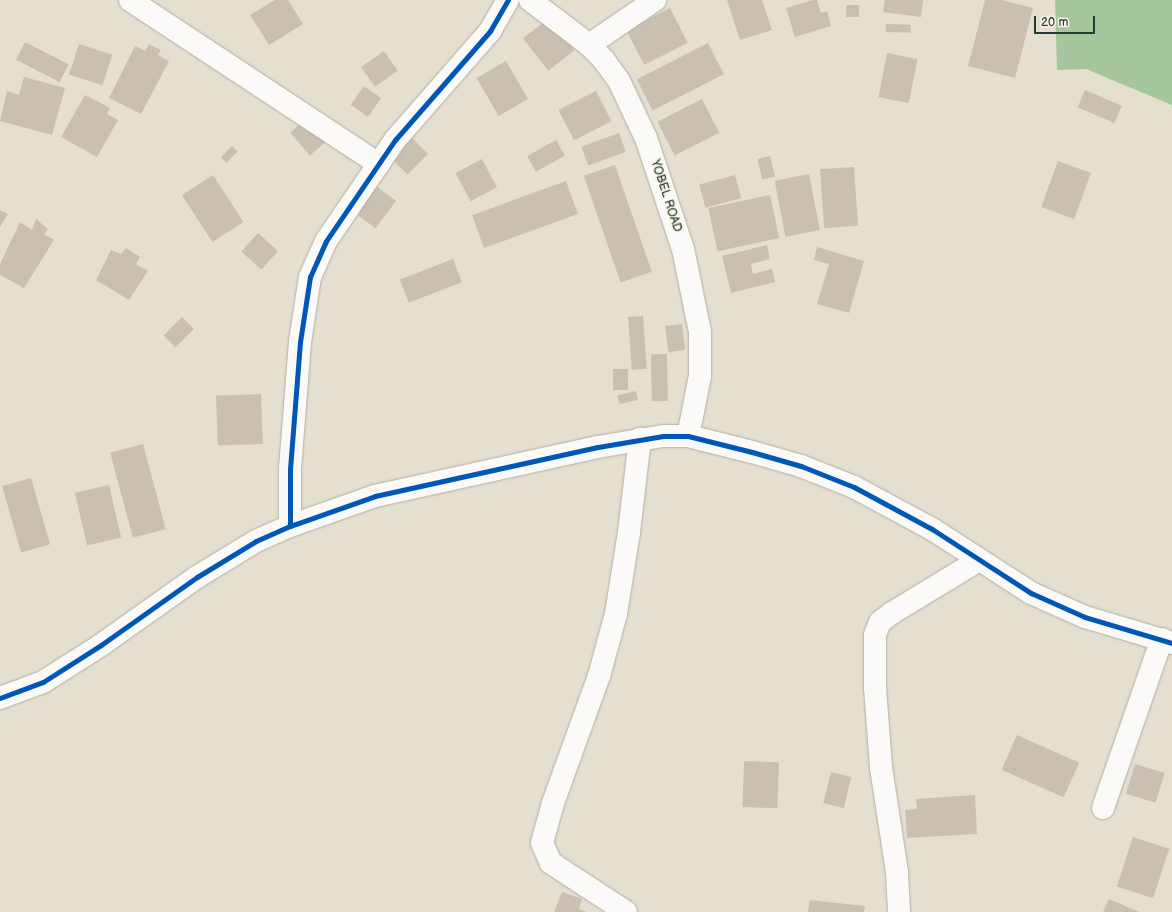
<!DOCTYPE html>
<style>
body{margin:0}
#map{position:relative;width:1172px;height:912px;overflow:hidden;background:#e5dfcf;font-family:"Balsamiq Sans",sans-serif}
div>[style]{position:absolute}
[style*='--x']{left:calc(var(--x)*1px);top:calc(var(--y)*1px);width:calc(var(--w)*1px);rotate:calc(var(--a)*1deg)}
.forest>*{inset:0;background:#a6c79e}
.building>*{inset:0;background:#cac0b1;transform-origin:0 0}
.roads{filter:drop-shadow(0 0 1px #b1b0a5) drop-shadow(0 0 1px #b1b0a5)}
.minor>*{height:22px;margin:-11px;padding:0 11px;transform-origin:11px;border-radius:11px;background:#fbfaf8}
.cycleway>*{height:5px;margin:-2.5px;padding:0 2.5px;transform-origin:2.5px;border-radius:2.5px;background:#0057b8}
span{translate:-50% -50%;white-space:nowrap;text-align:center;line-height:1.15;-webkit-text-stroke:3px #fcf5e5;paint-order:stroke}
.street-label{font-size:12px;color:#1f3d34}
.scale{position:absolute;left:1034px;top:16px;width:61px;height:18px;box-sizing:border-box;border:2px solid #1f3d34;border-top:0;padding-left:5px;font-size:12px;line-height:14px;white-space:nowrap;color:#1f3d34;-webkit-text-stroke:3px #fcf5e5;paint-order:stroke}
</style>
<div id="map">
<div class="forest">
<div style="clip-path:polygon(1055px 0,1172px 0,1172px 105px,1086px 69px,1057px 70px)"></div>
</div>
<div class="building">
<div style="clip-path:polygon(275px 0,288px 0,303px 24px,269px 45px,250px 15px)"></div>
<div style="clip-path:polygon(727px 0,762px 0,772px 30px,740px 40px)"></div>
<div style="clip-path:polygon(813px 0,817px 0,821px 13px,827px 11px,831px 26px,795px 37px,786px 8px)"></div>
<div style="clip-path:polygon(885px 0,923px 0,921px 17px,883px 12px)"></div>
<div style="clip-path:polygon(985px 0,1002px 0,1033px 8px,1015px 78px,968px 66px)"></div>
<div style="left:846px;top:5px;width:13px;height:12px"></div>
<div style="left:670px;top:8px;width:39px;height:49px;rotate:63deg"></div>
<div style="left:549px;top:18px;width:41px;height:33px;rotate:52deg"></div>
<div style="left:886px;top:24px;width:25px;height:8px;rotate:2deg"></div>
<div style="left:25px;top:42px;width:49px;height:20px;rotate:27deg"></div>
<div style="left:708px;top:43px;width:35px;height:80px;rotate:63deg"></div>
<div style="left:79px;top:44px;width:35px;height:32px;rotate:18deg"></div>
<div style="clip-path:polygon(149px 44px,161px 50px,158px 55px,169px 61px,141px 114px,109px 98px,135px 46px,145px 51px)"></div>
<div style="left:384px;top:51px;width:24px;height:28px;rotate:55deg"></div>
<div style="left:887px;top:53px;width:31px;height:45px;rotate:11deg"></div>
<div style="left:506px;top:61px;width:44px;height:34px;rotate:60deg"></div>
<div style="clip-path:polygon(24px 77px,65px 88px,52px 135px,0 121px,7px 91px,19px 95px)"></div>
<div style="left:364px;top:86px;width:21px;height:23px;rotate:35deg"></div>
<div style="left:1085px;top:90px;width:40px;height:19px;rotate:23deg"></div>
<div style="left:596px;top:91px;width:34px;height:42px;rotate:63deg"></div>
<div style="clip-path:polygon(85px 95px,110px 108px,107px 114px,118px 120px,97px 157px,61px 137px)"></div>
<div style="left:702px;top:99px;width:38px;height:50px;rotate:63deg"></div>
<div style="left:306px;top:119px;width:30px;height:21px;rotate:49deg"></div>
<div style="left:619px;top:133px;width:20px;height:40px;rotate:70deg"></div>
<div style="left:411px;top:137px;width:24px;height:29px;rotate:45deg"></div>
<div style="left:556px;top:140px;width:18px;height:33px;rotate:61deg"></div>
<div style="left:232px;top:146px;width:8px;height:16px;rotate:45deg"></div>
<div style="left:770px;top:156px;width:21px;height:13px;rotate:76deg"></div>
<div style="left:482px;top:159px;width:32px;height:30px;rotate:62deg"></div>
<div style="left:1058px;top:161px;width:35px;height:49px;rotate:20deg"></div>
<div style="left:615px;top:165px;width:113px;height:33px;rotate:71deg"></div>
<div style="left:854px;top:167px;width:59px;height:34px;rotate:86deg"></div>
<div style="left:809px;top:174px;width:57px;height:35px;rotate:79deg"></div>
<div style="left:213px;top:175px;width:56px;height:37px;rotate:57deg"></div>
<div style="left:735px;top:175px;width:24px;height:37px;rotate:75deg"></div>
<div style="left:566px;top:181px;width:35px;height:100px;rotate:70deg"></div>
<div style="left:372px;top:183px;width:30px;height:34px;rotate:37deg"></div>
<div style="left:770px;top:195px;width:44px;height:63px;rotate:78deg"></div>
<div style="clip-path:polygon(0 210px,8px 214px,0 227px)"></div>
<div style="clip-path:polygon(36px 219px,48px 229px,44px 234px,54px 240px,24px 288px,0 275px,0 264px,20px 222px,32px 230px)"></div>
<div style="left:258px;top:233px;width:27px;height:25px;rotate:42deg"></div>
<div style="clip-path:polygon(767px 245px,770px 259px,751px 264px,753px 274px,772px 269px,775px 282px,731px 293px,722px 256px)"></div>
<div style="clip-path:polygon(817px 247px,864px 261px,849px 313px,817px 304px,829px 264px,814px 260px)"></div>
<div style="clip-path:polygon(126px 248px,140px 257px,136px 264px,148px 271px,129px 300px,96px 280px,111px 250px,121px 254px)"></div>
<div style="left:453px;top:259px;width:25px;height:57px;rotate:69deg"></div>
<div style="left:643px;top:316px;width:53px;height:15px;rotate:86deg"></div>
<div style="left:182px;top:317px;width:17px;height:26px;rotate:45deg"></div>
<div style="left:682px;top:324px;width:26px;height:17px;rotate:83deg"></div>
<div style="left:667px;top:354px;width:47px;height:16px;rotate:89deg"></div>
<div style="left:613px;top:369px;width:15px;height:21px"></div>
<div style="left:636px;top:391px;width:9px;height:19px;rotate:77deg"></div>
<div style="left:261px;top:394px;width:50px;height:45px;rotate:88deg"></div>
<div style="left:143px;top:444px;width:88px;height:34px;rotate:75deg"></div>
<div style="left:31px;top:478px;width:69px;height:30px;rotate:74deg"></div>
<div style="left:109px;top:485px;width:54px;height:35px;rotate:77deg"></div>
<div style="left:1017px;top:735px;width:68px;height:38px;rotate:24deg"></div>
<div style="left:744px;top:761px;width:35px;height:46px;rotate:2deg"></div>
<div style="left:1135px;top:764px;width:31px;height:31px;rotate:17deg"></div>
<div style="left:831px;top:772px;width:21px;height:32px;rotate:14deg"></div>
<div style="clip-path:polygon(975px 795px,977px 834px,907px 838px,905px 810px,917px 809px,916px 799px)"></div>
<div style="left:1133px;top:837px;width:38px;height:52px;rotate:18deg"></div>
<div style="clip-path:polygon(562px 892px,582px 899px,579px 909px,587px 912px,554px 912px)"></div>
<div style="clip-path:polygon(1109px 899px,1139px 912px,1103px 912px)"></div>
<div style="clip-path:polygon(810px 900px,865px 906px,864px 912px,808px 912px)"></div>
</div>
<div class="roads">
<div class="minor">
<div style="--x:130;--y:0;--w:298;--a:33.4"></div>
<div style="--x:530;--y:0;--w:74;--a:37.3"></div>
<div style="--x:589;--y:45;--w:20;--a:45"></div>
<div style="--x:603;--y:59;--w:27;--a:54"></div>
<div style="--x:619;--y:81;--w:63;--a:64.7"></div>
<div style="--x:646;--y:138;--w:117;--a:71.6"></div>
<div style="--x:683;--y:249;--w:85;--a:78.4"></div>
<div style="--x:700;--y:332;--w:44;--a:90"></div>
<div style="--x:700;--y:376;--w:61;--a:101.3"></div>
<div style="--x:589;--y:45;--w:80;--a:-34.3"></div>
<div style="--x:290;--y:526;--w:57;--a:-90"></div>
<div style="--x:290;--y:469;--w:127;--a:-85.5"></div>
<div style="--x:300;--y:342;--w:66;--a:-81.3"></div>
<div style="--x:310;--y:277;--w:39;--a:-66"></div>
<div style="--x:326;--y:241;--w:122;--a:-55.7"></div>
<div style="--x:395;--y:140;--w:145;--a:-48.9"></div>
<div style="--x:490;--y:31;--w:36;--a:-60"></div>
<div style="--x:0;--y:698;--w:46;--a:-20.4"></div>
<div style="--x:43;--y:682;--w:69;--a:-32.5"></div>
<div style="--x:101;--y:645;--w:118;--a:-35.3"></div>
<div style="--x:197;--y:577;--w:69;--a:-31.4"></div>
<div style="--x:256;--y:541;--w:37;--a:-24"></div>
<div style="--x:290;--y:526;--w:90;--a:-19.4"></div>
<div style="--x:375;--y:496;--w:228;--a:-12.4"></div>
<div style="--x:598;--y:447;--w:66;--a:-9.6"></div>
<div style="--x:663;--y:436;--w:25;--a:0"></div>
<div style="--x:688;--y:436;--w:66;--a:14"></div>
<div style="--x:752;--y:452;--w:51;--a:15.9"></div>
<div style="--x:801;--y:466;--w:57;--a:21.6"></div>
<div style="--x:854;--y:487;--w:89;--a:28.3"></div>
<div style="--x:932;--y:529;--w:118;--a:32.9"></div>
<div style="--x:1031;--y:593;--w:59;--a:24"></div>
<div style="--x:1085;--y:617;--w:91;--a:16.6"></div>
<div style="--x:1103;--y:808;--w:179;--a:-70.8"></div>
<div style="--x:626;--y:912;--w:90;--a:-146.8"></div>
<div style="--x:551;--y:863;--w:22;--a:-114"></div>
<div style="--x:542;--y:843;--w:41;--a:-74.6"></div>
<div style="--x:553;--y:803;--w:135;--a:-70.1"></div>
<div style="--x:599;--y:676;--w:64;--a:-74.7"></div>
<div style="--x:616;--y:614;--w:83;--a:-81"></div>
<div style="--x:629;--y:532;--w:94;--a:-83.3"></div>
<div style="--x:899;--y:912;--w:40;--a:-92.9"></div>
<div style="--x:897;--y:872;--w:106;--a:-98.7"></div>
<div style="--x:881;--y:767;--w:79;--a:-94.3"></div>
<div style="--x:875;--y:688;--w:53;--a:-90"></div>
<div style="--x:875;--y:635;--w:14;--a:-69"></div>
<div style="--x:880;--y:622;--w:15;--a:-37"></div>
<div style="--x:892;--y:613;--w:102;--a:-31.3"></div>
</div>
</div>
<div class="cycleway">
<div style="--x:290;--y:526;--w:57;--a:-90"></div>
<div style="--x:290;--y:469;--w:127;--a:-85.5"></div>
<div style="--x:300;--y:342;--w:66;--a:-81.3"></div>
<div style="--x:310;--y:277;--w:39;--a:-66"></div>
<div style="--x:326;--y:241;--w:122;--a:-55.7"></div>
<div style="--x:395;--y:140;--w:145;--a:-48.9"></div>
<div style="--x:490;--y:31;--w:36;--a:-60"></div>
<div style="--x:0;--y:698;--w:46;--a:-20.4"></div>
<div style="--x:43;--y:682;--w:69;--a:-32.5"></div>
<div style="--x:101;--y:645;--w:118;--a:-35.3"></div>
<div style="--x:197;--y:577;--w:69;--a:-31.4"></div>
<div style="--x:256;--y:541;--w:37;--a:-24"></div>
<div style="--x:290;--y:526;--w:90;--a:-19.4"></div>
<div style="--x:375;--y:496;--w:228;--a:-12.4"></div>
<div style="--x:598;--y:447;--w:66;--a:-9.6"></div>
<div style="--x:663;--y:436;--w:25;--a:0"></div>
<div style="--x:688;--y:436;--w:66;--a:14"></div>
<div style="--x:752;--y:452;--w:51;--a:15.9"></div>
<div style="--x:801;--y:466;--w:57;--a:21.6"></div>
<div style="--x:854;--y:487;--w:89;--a:28.3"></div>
<div style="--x:932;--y:529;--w:118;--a:32.9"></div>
<div style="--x:1031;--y:593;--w:59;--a:24"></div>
<div style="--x:1085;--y:617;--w:91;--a:16.6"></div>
</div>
<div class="street-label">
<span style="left:666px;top:196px;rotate:72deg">YOBEL ROAD</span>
</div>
<div class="scale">20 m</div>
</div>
